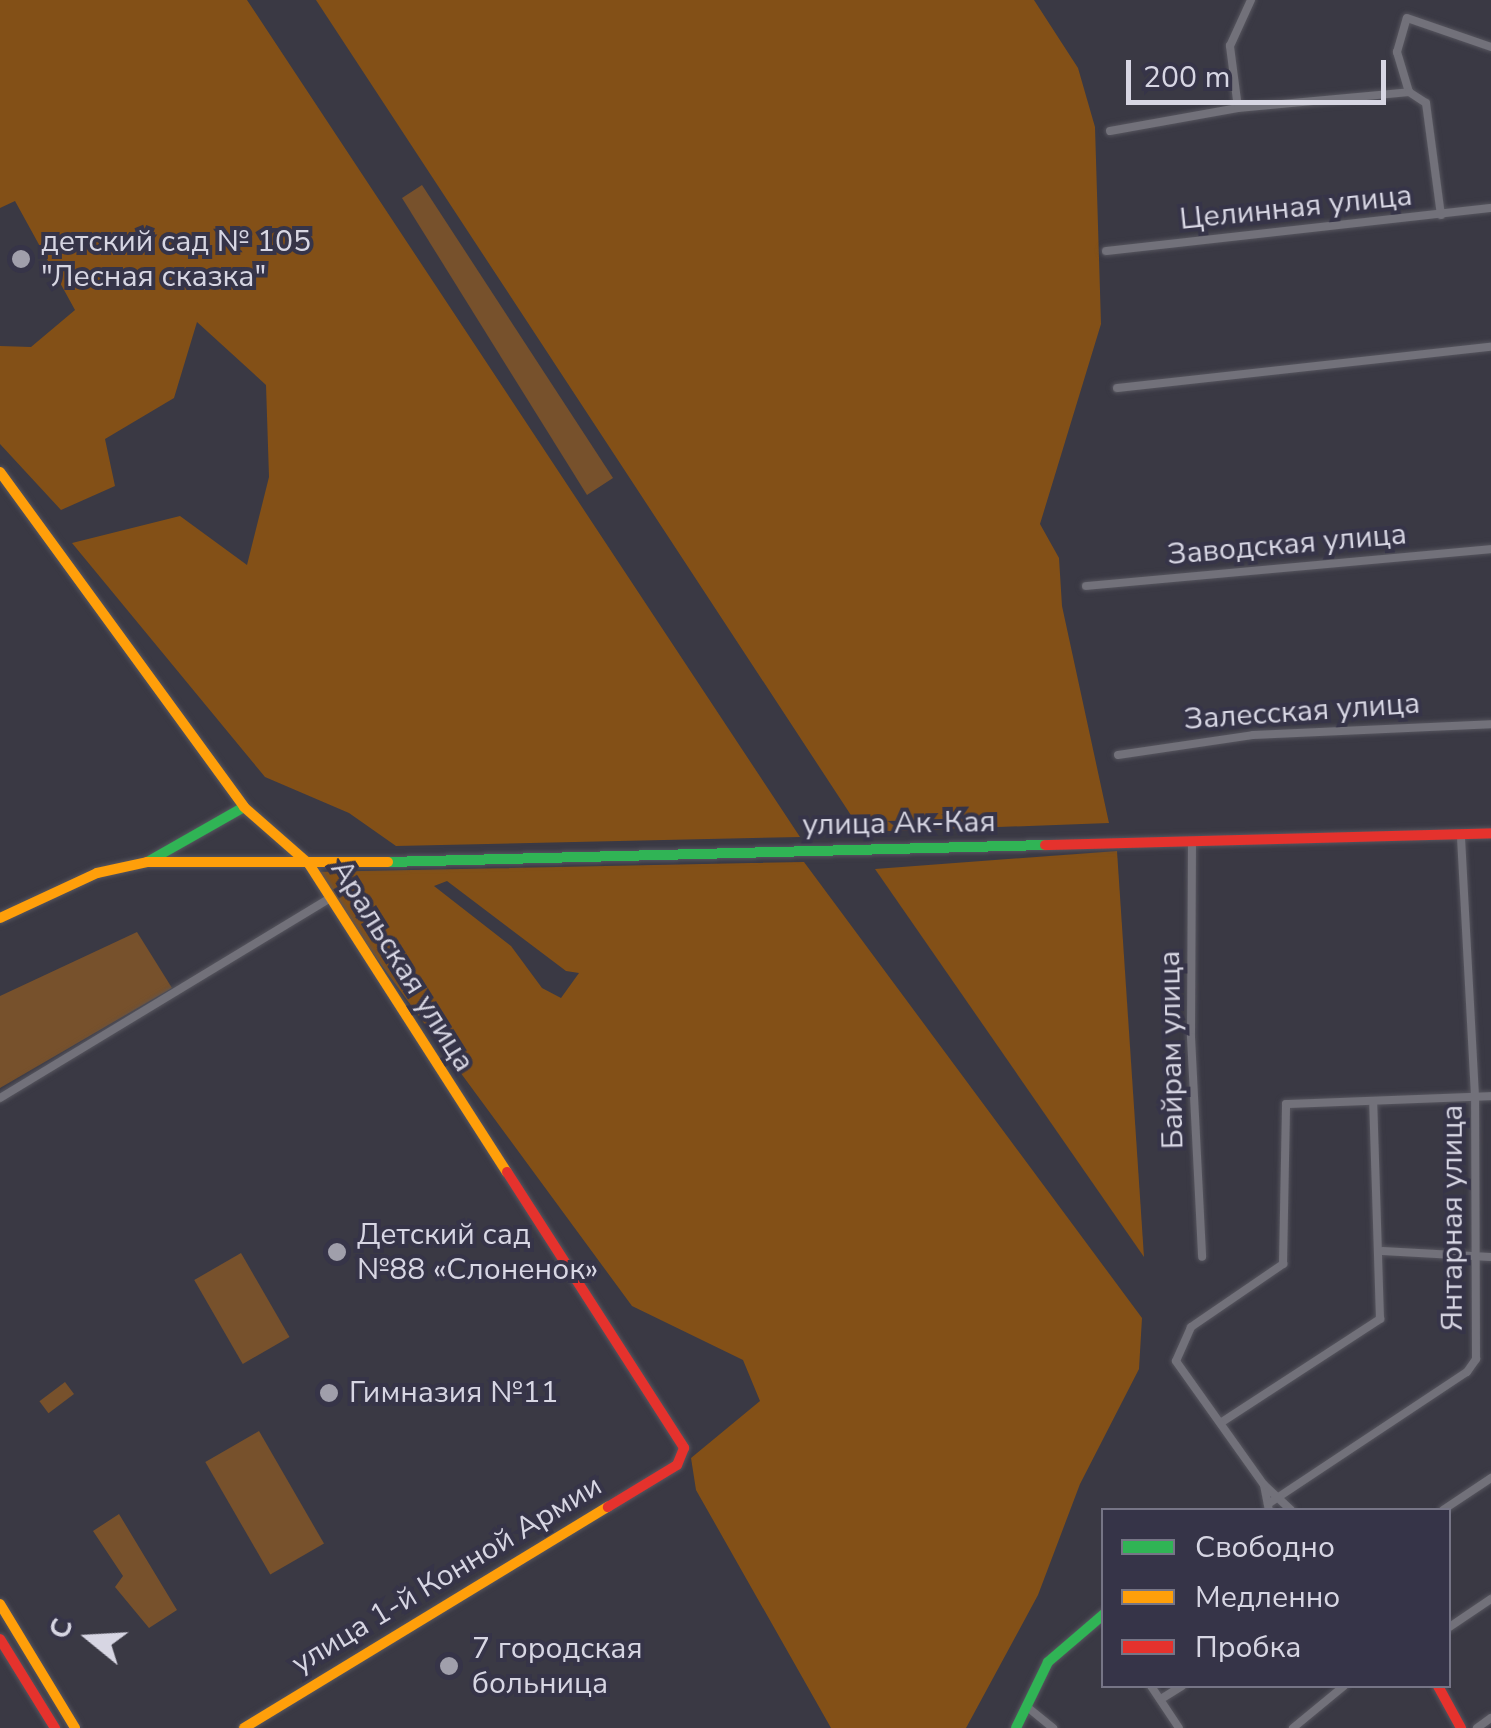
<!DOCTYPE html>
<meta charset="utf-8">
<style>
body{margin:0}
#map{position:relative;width:1491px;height:1728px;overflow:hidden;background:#3a3944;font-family:"Nunito Sans",sans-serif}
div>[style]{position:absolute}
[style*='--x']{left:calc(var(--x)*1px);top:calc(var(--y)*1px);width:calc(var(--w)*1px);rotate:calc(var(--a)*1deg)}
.green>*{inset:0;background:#77512c;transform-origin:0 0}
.forest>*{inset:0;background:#835017}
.roads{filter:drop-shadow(0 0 2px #56555e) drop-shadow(0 0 2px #56555e)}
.street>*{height:8px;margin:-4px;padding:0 4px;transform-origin:4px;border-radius:4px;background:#72717a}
.fast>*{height:10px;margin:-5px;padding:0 5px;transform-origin:5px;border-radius:5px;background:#30b455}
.slow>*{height:10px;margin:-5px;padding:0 5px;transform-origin:5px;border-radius:5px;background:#ff9f0a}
.jam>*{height:10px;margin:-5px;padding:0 5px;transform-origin:5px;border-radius:5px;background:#e5322d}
.dots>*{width:28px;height:28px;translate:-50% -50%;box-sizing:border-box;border:5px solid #363448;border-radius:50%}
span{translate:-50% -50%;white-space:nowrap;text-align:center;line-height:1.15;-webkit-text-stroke:8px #363448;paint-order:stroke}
.street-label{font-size:30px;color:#d7d6e3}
.poi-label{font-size:30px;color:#d7d6e3}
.left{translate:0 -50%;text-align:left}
.legend{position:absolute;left:1101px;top:1508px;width:350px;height:180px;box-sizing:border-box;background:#363448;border:2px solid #767586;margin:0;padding:12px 18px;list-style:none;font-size:30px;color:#d7d6e3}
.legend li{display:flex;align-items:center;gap:20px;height:50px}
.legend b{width:50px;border:2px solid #767586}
.north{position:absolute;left:40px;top:1588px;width:100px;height:100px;-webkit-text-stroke:8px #363448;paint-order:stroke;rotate:288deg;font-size:28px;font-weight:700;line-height:40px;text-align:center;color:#d7d6e3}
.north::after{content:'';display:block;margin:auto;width:35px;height:45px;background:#d7d6e3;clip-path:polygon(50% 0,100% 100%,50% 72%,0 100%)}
.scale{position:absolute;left:1126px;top:60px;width:260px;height:45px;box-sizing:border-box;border:5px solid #d7d6e3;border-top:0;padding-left:12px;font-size:30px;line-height:35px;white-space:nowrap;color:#d7d6e3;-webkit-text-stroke:8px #363448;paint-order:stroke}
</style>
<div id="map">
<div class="green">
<div style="clip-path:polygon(422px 185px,613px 478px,587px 495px,402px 198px)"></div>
<div style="clip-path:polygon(137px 932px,172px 988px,0 1088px,0 996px)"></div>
<div style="left:241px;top:1253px;width:97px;height:54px;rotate:60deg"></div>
<div style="left:65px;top:1382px;width:15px;height:32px;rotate:53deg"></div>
<div style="left:259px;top:1431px;width:130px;height:62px;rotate:60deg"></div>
<div style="clip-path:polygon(119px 1514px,177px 1610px,149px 1628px,115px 1587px,123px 1576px,93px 1531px)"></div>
</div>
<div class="forest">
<div style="clip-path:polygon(0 0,247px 0,800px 837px,396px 846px,349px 813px,265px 777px,72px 543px,180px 516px,247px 565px,269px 477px,266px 385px,197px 322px,174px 398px,105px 439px,115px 486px,61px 510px,0 444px,0 346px,31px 347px,75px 310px,15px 201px,0 208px)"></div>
<div style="clip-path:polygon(316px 0,1034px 0,1078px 68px,1095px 127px,1101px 324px,1040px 524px,1059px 558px,1062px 606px,1109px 823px,862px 832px)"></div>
<div style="clip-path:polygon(1117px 851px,1144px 1257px,875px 869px)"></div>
<div style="clip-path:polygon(evenodd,804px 862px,1142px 1318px,1139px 1369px,1080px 1484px,1038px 1595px,966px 1728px,831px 1728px,696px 1490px,691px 1458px,760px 1401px,743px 1360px,632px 1306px,313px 872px,804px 862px,447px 881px,566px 971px,579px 973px,561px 998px,542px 988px,511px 946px,434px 886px,447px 881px)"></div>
</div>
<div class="roads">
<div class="street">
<div style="--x:1409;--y:92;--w:42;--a:-106.7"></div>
<div style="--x:1397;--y:52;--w:35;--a:-74"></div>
<div style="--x:1407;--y:18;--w:89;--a:19"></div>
<div style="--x:1238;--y:108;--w:63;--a:-97.4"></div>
<div style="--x:1230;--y:46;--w:51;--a:-65.5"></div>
<div style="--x:1110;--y:131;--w:130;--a:-10.2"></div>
<div style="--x:1238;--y:108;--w:172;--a:-5.3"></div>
<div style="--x:1409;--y:92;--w:20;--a:33"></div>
<div style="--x:1426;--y:103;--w:113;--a:82.4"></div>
<div style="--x:1106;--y:251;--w:387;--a:-6.4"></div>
<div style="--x:1117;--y:388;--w:376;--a:-6.3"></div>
<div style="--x:1086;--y:586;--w:407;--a:-5.2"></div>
<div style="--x:1118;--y:755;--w:136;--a:-8.4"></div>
<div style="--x:1253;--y:735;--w:238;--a:-2.6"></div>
<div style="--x:1192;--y:842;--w:195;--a:90.3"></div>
<div style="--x:1191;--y:1037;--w:220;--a:87.1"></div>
<div style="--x:0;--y:1098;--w:384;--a:-31.2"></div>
<div style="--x:1382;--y:1251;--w:109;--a:3.2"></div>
<div style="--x:1222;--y:1422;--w:189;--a:-33.1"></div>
<div style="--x:1380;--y:1319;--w:218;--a:-91.8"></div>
<div style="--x:1264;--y:1485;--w:25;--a:79"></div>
<div style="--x:1268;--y:1504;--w:239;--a:-33.6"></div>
<div style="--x:1467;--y:1372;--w:16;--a:-55"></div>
<div style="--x:1476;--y:1359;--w:263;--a:-90.2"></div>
<div style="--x:1475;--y:1096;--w:262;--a:-93.1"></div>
<div style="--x:1291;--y:1510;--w:37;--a:-137"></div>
<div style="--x:1264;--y:1485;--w:152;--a:-125.4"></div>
<div style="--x:1176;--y:1361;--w:37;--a:-66"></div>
<div style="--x:1191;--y:1327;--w:112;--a:-34.4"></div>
<div style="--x:1283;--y:1264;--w:160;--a:-88.9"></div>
<div style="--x:1286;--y:1104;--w:205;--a:-2.2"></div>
<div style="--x:1443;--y:1510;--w:58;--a:-33.7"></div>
<div style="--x:1448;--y:1628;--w:52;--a:-34"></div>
<div style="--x:1151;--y:1686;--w:50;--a:56.3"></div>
<div style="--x:1161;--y:1699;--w:25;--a:-32"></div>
<div style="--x:1026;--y:1706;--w:35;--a:39"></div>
<div style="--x:1293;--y:1728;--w:66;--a:-39.5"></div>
<div style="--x:1477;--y:1728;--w:17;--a:-36"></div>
</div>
<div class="fast">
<div style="--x:149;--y:861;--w:109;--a:-29.6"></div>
<div style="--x:388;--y:862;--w:657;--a:-1.48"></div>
<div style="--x:1016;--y:1728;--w:73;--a:-64.1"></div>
<div style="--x:1048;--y:1662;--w:74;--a:-40.6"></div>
</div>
<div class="slow">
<div style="--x:0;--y:472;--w:414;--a:53.9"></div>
<div style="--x:244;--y:807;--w:86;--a:41.2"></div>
<div style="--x:309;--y:864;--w:366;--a:57.3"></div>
<div style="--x:0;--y:918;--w:107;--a:-24.9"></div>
<div style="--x:97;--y:873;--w:51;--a:-12.4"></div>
<div style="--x:147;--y:862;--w:241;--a:0"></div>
<div style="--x:0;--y:1604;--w:145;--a:58.8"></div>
<div style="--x:244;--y:1728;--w:426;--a:-31.3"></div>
</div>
<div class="jam">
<div style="--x:1045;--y:845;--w:446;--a:-1.5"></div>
<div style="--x:507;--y:1172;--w:328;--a:57.3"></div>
<div style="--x:684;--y:1448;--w:18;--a:112"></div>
<div style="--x:677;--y:1465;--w:81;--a:148.7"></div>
<div style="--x:0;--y:1639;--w:105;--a:58.3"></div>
<div style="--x:1438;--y:1686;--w:48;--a:61.3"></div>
</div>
</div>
<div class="dots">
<div style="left:21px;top:259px;background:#a09fab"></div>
<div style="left:337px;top:1252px;background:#a09fab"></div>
<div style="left:329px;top:1393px;background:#a09fab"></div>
<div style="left:449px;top:1666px;background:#a09fab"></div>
</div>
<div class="street-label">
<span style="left:1296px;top:208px;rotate:-6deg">Целинная улица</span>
<span style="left:1287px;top:545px;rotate:-5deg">Заводская улица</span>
<span style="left:1302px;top:712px;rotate:-4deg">Залесская улица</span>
<span style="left:899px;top:824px;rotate:-1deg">улица Ак-Кая</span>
<span style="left:402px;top:966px;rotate:58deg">Аральская улица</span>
<span style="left:1172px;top:1050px;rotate:-91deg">Байрам улица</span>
<span style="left:1453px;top:1218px;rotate:-90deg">Янтарная улица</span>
<span style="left:447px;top:1575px;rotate:-31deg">улица 1-й Конной Армии</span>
</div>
<div class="poi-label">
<span class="left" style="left:41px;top:259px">детский сад № 105<br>"Лесная сказка"</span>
<span class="left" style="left:357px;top:1252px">Детский сад<br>№88 «Слоненок»</span>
<span class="left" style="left:349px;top:1393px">Гимназия №11</span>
<span class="left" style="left:472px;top:1666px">7 городская<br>больница</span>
</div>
<ul class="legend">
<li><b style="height:12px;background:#30b455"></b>Свободно</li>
<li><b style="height:12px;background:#ff9f0a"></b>Медленно</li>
<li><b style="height:12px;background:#e5322d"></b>Пробка</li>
</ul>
<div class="north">С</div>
<div class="scale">200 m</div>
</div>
